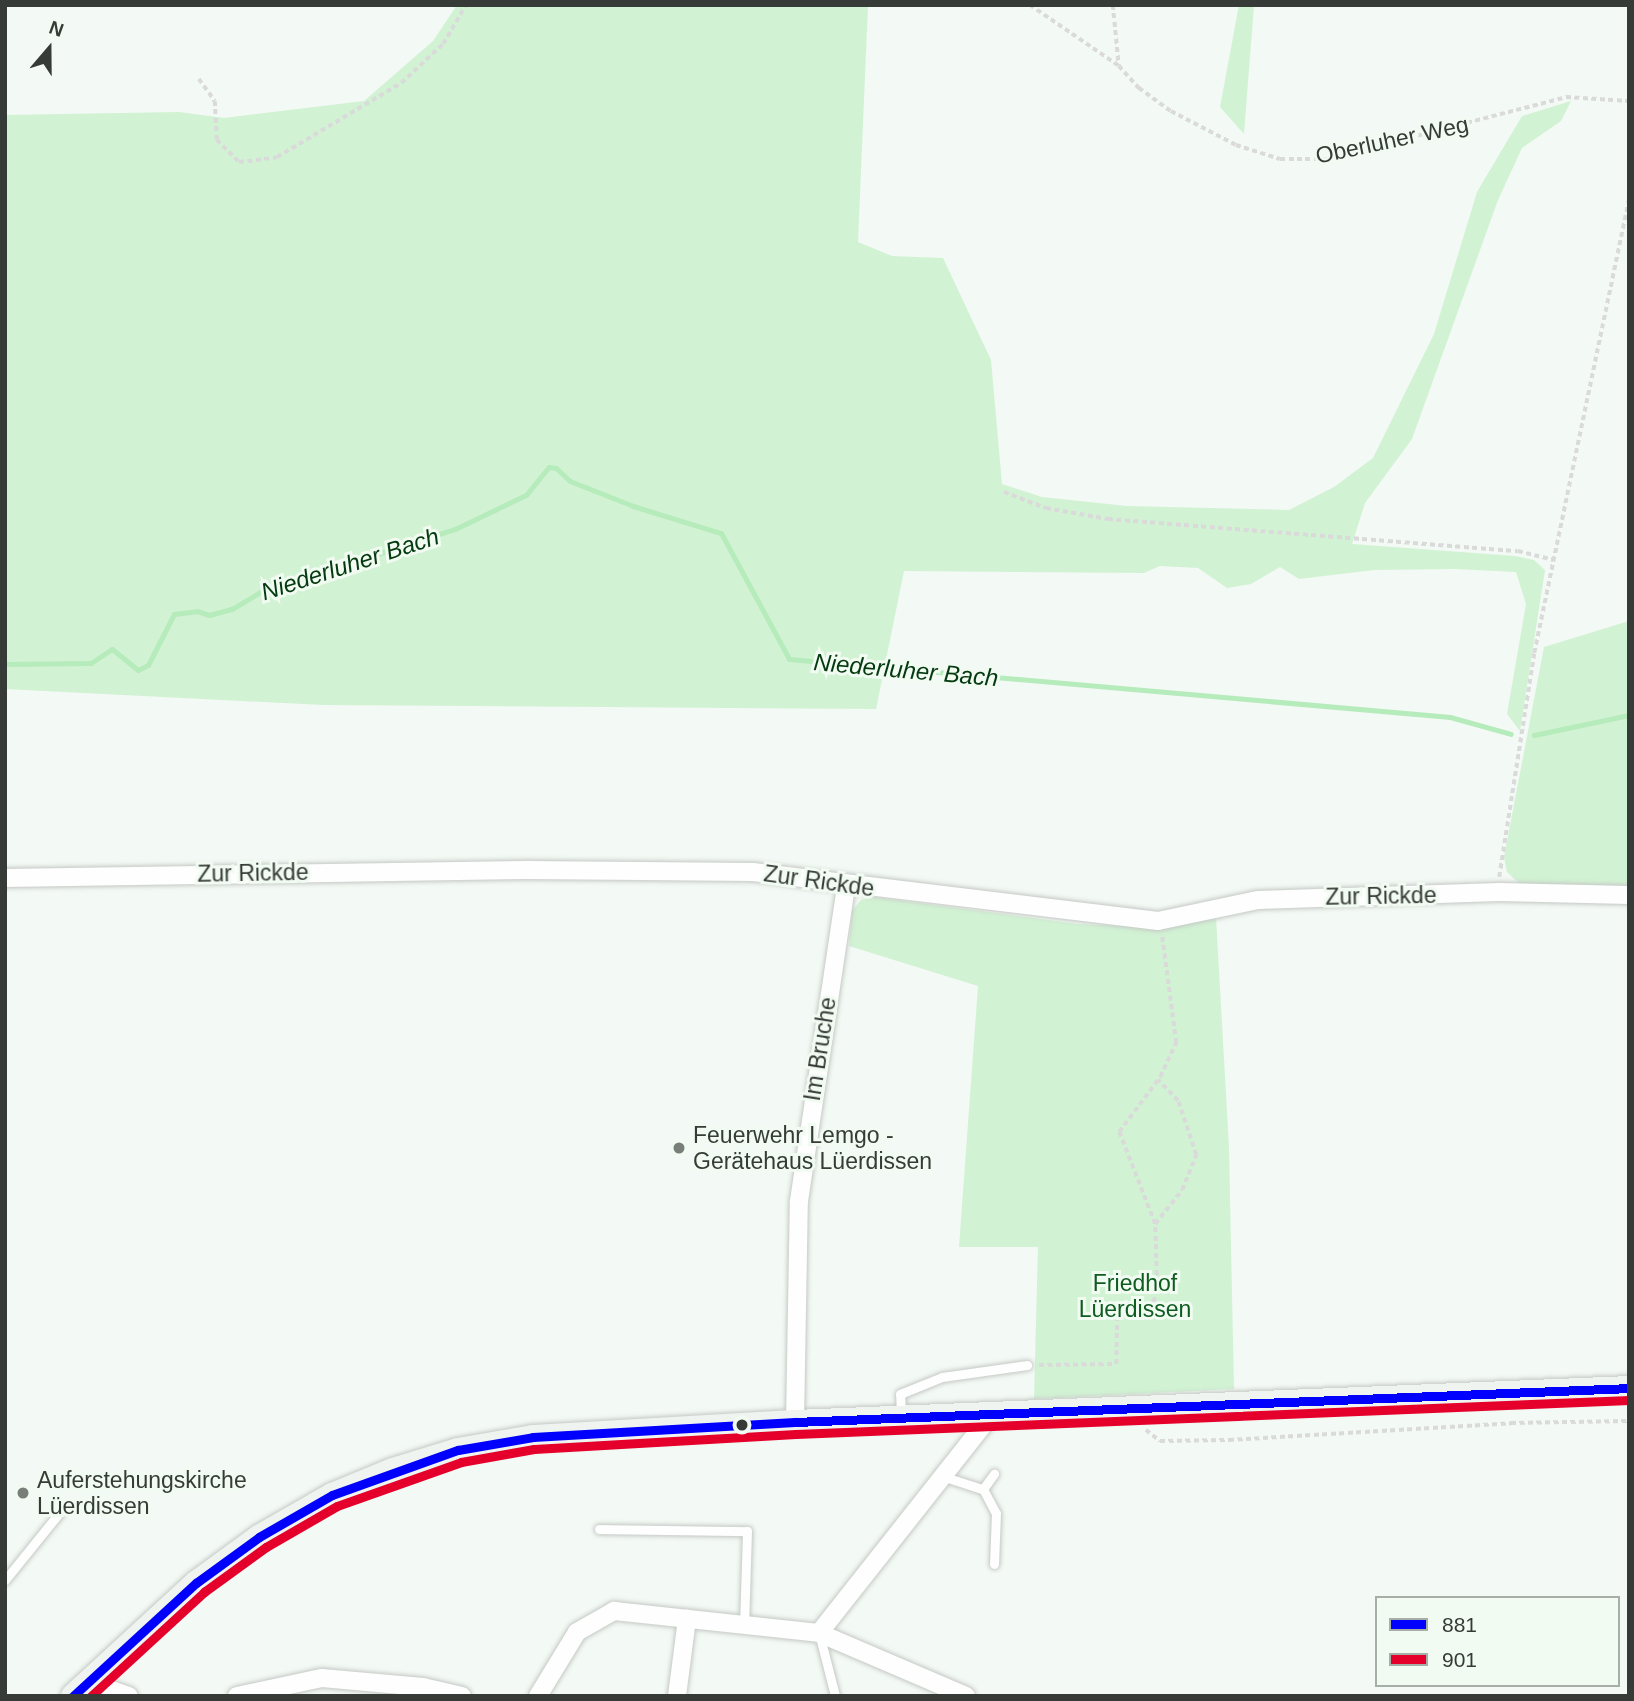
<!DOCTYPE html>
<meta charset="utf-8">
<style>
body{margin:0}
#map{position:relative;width:1634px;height:1701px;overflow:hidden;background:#f3f9f4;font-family:Arial,sans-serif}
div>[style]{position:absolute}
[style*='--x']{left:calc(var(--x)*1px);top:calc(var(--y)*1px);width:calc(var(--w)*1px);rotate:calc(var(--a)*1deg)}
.green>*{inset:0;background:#d2f2d4}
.stream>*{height:5px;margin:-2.5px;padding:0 2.5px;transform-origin:2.5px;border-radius:2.5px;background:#b6ebbb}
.path>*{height:3.5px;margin-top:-1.75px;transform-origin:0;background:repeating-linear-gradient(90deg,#d9dad9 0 5px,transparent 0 8.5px)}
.roads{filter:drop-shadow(0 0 2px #c5c9c5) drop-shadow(0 0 2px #c5c9c5)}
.service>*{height:9px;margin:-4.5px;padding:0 4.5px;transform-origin:4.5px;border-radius:4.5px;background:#fdfefd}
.minor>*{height:18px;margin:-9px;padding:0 9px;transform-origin:9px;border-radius:9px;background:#fdfefd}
.secondary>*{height:24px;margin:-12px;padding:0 12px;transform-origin:12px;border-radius:12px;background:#f0f4f0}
.bus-1>*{height:9px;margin:-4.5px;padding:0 4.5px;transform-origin:4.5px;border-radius:4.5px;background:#00f}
.bus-2>*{height:9px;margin:-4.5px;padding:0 4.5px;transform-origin:4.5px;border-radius:4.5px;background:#e4002b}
.dots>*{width:19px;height:19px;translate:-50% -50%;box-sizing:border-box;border:4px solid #f1fbf2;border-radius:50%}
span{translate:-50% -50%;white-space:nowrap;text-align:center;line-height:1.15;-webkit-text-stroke:6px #f1fbf2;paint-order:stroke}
.street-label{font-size:23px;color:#373b37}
.poi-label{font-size:23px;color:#373b37}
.left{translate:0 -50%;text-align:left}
.park-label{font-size:23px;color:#0e5c20}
.water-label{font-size:24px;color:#043a10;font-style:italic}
.frame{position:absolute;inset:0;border:7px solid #373b37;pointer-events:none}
.legend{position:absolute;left:1375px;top:1596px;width:245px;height:91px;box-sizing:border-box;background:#f1fbf2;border:2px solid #a7aea7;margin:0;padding:9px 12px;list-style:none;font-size:21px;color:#373b37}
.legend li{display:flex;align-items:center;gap:14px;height:35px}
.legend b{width:35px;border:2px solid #a7aea7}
.north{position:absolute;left:14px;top:14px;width:70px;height:70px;-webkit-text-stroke:5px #f1fbf2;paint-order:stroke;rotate:20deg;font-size:19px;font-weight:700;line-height:28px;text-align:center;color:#373b37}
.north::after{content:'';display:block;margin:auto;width:24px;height:32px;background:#373b37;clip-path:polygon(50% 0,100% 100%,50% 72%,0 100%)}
</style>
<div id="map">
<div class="green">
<div style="clip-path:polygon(457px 5px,868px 5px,858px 242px,892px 256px,943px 258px,991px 360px,1002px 484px,1042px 497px,1127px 506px,1289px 510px,1334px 487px,1373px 458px,1434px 334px,1477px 192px,1522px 116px,1571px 101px,1561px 121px,1522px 148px,1498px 200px,1412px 439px,1365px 503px,1352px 544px,1515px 556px,1534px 560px,1545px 570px,1520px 731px,1507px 714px,1526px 604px,1516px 572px,1455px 569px,1374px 570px,1299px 579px,1280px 567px,1251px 584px,1227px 588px,1198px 568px,1160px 566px,1144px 573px,904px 571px,876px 709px,323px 705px,5px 689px,5px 115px,179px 112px,224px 118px,364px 101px,433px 41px)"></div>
<div style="clip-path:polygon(1239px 5px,1254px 5px,1244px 134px,1220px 107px)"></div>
<div style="clip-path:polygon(1629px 621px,1629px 888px,1521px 885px,1507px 872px,1504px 857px,1544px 647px)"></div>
<div style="clip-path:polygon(874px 897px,1078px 924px,1164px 928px,1216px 917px,1229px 1148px,1234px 1389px,1034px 1399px,1038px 1247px,959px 1247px,978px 986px,849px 946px,852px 911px,861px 900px)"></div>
</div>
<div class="stream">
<div style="--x:5;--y:664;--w:86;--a:-0.7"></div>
<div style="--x:91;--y:663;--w:25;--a:-34"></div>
<div style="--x:112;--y:649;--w:33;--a:39"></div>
<div style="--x:138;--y:670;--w:11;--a:-27"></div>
<div style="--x:148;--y:665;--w:57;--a:-63"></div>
<div style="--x:174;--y:614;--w:23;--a:-7"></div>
<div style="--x:197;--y:611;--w:13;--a:18"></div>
<div style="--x:209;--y:615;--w:24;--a:-15"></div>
<div style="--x:232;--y:609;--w:33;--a:-31"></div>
<div style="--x:260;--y:592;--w:205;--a:-17.9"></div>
<div style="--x:455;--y:529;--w:79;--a:-25.6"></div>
<div style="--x:526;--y:495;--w:36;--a:-51"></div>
<div style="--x:549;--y:467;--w:7;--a:8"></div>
<div style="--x:556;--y:468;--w:19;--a:43"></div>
<div style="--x:570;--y:481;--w:68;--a:21.6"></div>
<div style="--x:633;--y:506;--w:92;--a:17.1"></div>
<div style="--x:721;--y:533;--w:143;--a:61.6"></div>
<div style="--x:789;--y:659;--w:664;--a:5.01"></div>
<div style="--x:1450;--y:717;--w:63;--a:15.6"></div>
<div style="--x:1534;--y:735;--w:97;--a:-11.9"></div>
</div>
<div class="path">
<div style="--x:1030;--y:5;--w:108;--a:34.4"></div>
<div style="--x:1119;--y:66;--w:30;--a:48"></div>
<div style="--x:1139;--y:88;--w:39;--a:36"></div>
<div style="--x:1171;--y:111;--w:73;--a:27.6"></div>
<div style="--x:1236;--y:145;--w:46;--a:17.7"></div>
<div style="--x:1280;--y:159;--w:47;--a:0"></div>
<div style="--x:1327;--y:159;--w:247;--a:-14.5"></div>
<div style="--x:1566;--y:97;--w:63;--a:3.6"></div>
<div style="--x:1113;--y:5;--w:61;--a:84.4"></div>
<div style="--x:199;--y:79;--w:27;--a:54"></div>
<div style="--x:215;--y:101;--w:39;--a:87"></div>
<div style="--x:217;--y:140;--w:31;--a:45"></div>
<div style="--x:239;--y:162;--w:38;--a:-7"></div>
<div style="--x:277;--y:157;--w:144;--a:-30.8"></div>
<div style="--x:401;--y:83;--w:57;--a:-42.9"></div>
<div style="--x:443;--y:44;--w:45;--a:-59.5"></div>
<div style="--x:1004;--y:492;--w:45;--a:20.9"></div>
<div style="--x:1046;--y:508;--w:63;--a:10.1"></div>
<div style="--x:1108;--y:519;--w:411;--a:4.5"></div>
<div style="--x:1518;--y:551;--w:37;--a:14"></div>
<div style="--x:1499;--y:877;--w:227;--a:-81.1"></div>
<div style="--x:1534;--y:653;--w:465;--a:-78.2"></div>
<div style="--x:1155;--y:1224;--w:43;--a:-51.5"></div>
<div style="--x:1182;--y:1190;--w:38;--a:-68"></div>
<div style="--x:1196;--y:1155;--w:57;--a:-108.4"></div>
<div style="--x:1178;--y:1101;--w:29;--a:-134"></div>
<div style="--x:1039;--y:1365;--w:77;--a:-0.7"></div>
<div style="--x:1116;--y:1364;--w:47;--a:-88.8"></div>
<div style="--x:1117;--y:1317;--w:39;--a:-23"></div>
<div style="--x:1153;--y:1302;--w:11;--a:-68"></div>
<div style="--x:1157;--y:1292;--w:68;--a:-91.7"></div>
<div style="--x:1155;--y:1224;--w:99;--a:-111.4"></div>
<div style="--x:1119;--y:1132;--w:69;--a:-53.3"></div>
<div style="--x:1160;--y:1077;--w:38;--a:-65"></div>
<div style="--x:1176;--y:1043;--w:107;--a:-97.5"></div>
<div style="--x:1146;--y:1430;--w:18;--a:38"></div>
<div style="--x:1160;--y:1441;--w:69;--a:-0.8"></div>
<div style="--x:1229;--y:1440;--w:283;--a:-3.4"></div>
<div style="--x:1511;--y:1423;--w:118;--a:-1"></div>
</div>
<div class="roads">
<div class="service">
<div style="--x:901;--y:1417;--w:23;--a:-92"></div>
<div style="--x:900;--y:1394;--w:45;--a:-22"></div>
<div style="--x:942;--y:1377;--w:86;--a:-8"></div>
<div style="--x:945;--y:1477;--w:40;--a:18"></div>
<div style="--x:983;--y:1489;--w:19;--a:-54"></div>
<div style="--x:983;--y:1489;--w:27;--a:62"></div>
<div style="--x:996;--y:1513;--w:51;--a:92.2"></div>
<div style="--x:599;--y:1529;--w:148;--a:0.8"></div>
<div style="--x:747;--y:1531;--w:95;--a:91.8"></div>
<div style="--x:5;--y:1580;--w:86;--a:-51.1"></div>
<div style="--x:819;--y:1633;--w:65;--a:75.7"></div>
</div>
<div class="minor">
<div style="--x:5;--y:878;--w:522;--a:-0.88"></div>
<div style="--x:527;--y:870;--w:226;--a:0.5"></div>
<div style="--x:753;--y:872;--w:408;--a:6.9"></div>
<div style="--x:1158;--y:921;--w:102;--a:-11.9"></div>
<div style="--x:1258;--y:900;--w:241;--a:-1.9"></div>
<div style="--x:1499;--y:892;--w:130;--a:1.3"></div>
<div style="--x:795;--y:1422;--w:221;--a:-89"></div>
<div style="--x:799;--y:1201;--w:318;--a:-81.5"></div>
<div style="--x:819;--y:1633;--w:160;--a:23.2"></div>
<div style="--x:88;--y:1682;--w:43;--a:18.9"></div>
<div style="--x:237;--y:1696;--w:87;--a:-12"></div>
<div style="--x:322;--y:1678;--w:101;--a:5.1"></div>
<div style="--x:423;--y:1687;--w:40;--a:13"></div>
<div style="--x:538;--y:1696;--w:75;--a:-58.6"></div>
<div style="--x:577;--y:1632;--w:43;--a:-29.6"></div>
<div style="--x:614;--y:1611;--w:206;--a:6.1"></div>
<div style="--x:819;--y:1633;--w:278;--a:-51.7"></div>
<div style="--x:677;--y:1696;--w:78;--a:-82.6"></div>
</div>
<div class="secondary">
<div style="--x:73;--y:1696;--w:167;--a:-42.6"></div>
<div style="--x:196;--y:1583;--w:78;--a:-36.1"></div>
<div style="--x:259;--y:1537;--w:84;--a:-29.9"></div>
<div style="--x:332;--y:1495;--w:66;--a:-22.3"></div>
<div style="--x:393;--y:1470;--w:68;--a:-17.1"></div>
<div style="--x:458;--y:1450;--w:76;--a:-9.8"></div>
<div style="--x:533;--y:1437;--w:262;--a:-3.3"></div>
<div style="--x:795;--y:1422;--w:835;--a:-2.33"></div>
</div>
</div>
<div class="bus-1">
<div style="--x:73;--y:1696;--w:167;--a:-42.6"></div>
<div style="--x:196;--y:1583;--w:78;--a:-36.1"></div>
<div style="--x:259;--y:1537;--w:84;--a:-29.9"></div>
<div style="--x:332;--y:1495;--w:134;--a:-19.7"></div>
<div style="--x:458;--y:1450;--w:76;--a:-9.8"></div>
<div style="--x:533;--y:1437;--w:262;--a:-3.3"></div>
<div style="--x:795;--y:1422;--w:835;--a:-2.33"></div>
</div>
<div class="bus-2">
<div style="--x:91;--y:1696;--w:154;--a:-42.6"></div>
<div style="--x:204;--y:1592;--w:77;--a:-36"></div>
<div style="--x:266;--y:1547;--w:82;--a:-30"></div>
<div style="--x:337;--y:1506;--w:132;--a:-19.5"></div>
<div style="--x:461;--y:1462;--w:74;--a:-10.1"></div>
<div style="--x:534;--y:1449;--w:262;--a:-3.3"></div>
<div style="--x:796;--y:1434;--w:834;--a:-2.34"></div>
</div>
<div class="dots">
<div style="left:679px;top:1148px;background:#797e79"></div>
<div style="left:742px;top:1425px;background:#373b37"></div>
<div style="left:23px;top:1493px;background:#797e79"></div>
</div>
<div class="street-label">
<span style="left:1392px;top:140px;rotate:-12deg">Oberluher Weg</span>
<span style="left:253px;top:873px;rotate:-1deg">Zur Rickde</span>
<span style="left:819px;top:881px;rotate:8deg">Zur Rickde</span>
<span style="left:1381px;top:896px;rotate:-1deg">Zur Rickde</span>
<span style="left:820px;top:1049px;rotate:-81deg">Im Bruche</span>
</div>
<div class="poi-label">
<span class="left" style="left:693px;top:1148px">Feuerwehr Lemgo -<br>Gerätehaus Lüerdissen</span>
<span class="left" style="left:37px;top:1493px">Auferstehungskirche<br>Lüerdissen</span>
</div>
<div class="park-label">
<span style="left:1135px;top:1296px">Friedhof<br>Lüerdissen</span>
</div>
<div class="water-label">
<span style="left:350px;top:564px;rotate:-18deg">Niederluher Bach</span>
<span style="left:906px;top:670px;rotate:5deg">Niederluher Bach</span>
</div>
<div class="frame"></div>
<ul class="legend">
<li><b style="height:9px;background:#00f"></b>881</li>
<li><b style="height:9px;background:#e4002b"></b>901</li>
</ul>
<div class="north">N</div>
</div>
